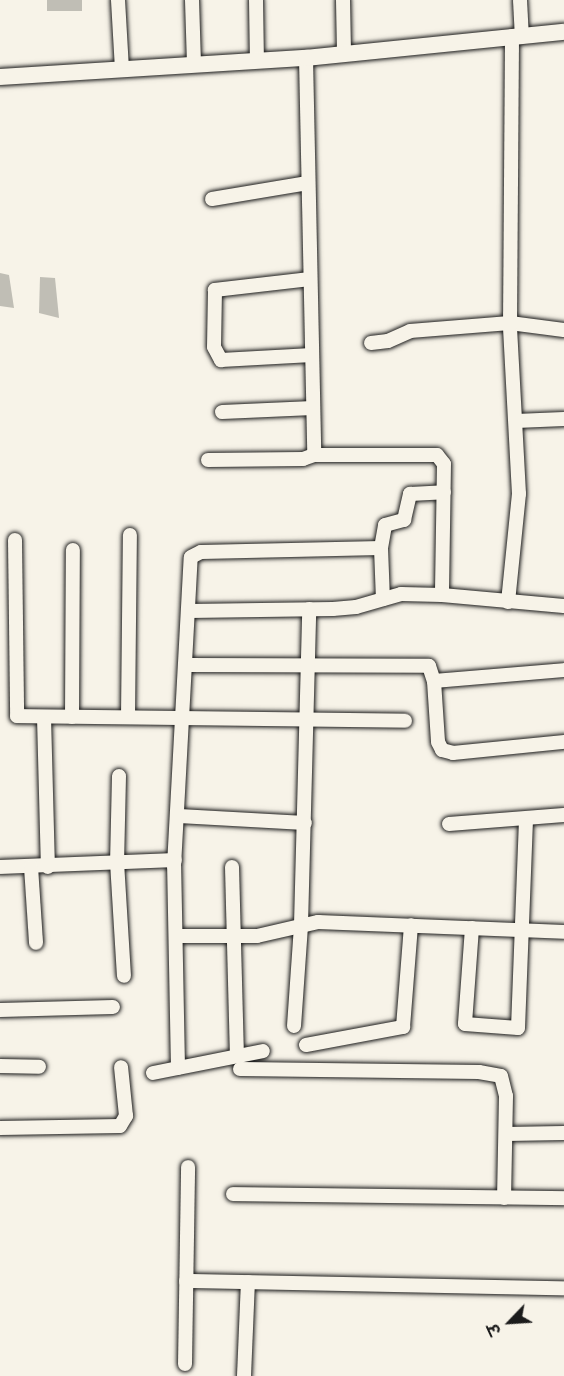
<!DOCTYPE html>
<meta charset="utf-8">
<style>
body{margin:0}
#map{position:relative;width:564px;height:1376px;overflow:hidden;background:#f7f3e8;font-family:Delius,"Playpen Sans Deva",sans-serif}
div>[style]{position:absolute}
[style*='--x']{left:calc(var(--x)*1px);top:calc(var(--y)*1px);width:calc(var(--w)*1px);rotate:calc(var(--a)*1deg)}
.building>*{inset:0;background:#c0beb5;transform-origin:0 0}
.roads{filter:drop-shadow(0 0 2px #1c1c1c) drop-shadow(0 0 2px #1c1c1c)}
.minor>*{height:14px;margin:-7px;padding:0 7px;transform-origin:7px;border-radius:7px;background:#f7f3e8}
.tertiary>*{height:16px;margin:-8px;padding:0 8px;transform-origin:8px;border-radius:8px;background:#f7f3e8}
span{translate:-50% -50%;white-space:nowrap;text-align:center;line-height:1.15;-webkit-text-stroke:6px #f7f3e8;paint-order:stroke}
.north{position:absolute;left:480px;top:1292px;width:60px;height:60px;-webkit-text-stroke:4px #f7f3e8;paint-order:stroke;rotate:245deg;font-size:16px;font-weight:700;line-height:24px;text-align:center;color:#1c1c1c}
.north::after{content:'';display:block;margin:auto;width:21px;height:27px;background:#1c1c1c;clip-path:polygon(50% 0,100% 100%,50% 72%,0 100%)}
</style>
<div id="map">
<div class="building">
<div style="left:47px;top:0;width:35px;height:11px"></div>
<div style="clip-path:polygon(0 273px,9px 275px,14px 308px,0 306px)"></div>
<div style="clip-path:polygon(40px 277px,55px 278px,59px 318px,39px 313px)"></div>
</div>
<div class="roads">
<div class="minor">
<div style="--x:118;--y:0;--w:69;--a:86.7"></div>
<div style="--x:192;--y:0;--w:65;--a:88.2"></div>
<div style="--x:256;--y:0;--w:61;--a:89.1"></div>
<div style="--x:343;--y:0;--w:54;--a:88.9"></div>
<div style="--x:520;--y:0;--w:34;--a:87"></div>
<div style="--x:306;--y:58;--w:397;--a:88.8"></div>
<div style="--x:314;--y:455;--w:123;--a:0"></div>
<div style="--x:437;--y:455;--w:11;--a:52"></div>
<div style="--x:444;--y:464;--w:131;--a:90.9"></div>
<div style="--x:442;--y:595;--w:122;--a:5.2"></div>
<div style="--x:212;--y:199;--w:97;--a:-9.5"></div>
<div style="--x:310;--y:279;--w:96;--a:173.4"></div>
<div style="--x:215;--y:290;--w:57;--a:91"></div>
<div style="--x:214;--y:347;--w:15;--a:62"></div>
<div style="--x:221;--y:360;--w:91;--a:-3.1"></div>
<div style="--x:371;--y:343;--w:17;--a:-7"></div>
<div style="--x:388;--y:341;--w:24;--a:-24"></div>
<div style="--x:410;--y:331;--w:100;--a:-4.6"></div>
<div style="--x:510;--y:323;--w:54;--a:7.4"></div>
<div style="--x:222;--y:412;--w:91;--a:-2.5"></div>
<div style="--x:516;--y:421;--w:48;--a:-2.4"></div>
<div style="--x:208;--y:460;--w:95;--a:-0.6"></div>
<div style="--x:303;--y:459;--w:12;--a:-20"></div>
<div style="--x:15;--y:540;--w:176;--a:89.3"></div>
<div style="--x:17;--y:716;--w:388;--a:0.7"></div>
<div style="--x:381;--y:548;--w:23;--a:-80"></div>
<div style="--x:385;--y:525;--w:20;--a:-15"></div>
<div style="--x:404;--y:520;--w:27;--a:-77"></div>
<div style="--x:410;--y:494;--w:34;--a:-3"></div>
<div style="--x:508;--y:602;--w:109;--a:-84.2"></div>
<div style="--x:519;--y:494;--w:168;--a:-93.1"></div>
<div style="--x:510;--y:326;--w:290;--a:-89.6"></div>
<div style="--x:189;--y:611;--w:144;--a:-0.8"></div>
<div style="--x:333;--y:609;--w:23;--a:-5"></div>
<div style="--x:356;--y:607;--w:47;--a:-16.1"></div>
<div style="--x:401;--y:594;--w:41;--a:1.4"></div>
<div style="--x:187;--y:665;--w:242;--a:0.2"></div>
<div style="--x:429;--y:666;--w:16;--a:72"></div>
<div style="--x:434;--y:681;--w:130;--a:-4.8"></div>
<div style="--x:434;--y:681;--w:61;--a:86.2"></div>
<div style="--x:438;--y:742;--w:9;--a:63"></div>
<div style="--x:442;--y:750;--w:11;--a:15"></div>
<div style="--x:453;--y:753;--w:112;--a:-5.7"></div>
<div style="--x:44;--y:717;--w:150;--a:88.5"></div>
<div style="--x:72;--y:717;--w:167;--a:-89.7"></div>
<div style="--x:128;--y:717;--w:182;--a:-89.4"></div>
<div style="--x:119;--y:776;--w:86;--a:91.3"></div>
<div style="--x:117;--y:862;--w:114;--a:86.5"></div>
<div style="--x:179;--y:816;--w:126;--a:3.2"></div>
<div style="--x:449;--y:824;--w:115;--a:-4.5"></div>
<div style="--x:0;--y:867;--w:175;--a:-2.3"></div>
<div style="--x:31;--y:867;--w:76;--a:86.2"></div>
<div style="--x:232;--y:867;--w:189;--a:88.5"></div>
<div style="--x:472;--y:928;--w:96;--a:94.2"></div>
<div style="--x:465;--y:1024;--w:53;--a:4.3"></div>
<div style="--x:518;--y:1028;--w:209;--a:-87.8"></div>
<div style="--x:178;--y:936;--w:79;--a:0"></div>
<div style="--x:257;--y:936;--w:63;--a:-12.9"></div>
<div style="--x:318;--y:922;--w:246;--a:2.3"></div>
<div style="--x:0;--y:1010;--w:113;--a:-1.5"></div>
<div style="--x:294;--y:1026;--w:101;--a:-86"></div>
<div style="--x:301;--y:925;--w:316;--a:-88.5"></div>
<div style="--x:306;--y:1045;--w:99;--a:-10.5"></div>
<div style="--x:403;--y:1027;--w:102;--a:-85.5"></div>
<div style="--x:0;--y:1066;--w:39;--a:1"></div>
<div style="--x:178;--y:1068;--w:202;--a:-91.1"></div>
<div style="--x:174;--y:866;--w:309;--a:-86.9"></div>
<div style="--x:191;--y:557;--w:11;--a:-27"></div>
<div style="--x:201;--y:552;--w:180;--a:-1.3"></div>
<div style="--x:381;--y:548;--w:51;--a:87.8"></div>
<div style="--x:240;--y:1069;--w:239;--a:0.7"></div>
<div style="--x:479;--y:1072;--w:22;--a:10"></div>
<div style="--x:501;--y:1076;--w:21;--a:76"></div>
<div style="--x:506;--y:1096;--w:102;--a:91.1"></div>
<div style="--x:153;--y:1073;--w:112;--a:-11.3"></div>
<div style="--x:0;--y:1128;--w:120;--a:-1"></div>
<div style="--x:120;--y:1126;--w:12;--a:-59"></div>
<div style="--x:126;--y:1116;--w:49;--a:-95.8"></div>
<div style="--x:506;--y:1134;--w:58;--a:-1"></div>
<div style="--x:233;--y:1194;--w:331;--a:0.7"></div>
<div style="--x:186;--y:1281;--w:378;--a:1.1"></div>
<div style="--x:185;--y:1364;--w:197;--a:-89.1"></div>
<div style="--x:244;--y:1376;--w:94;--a:-87.6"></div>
</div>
<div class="tertiary">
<div style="--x:0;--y:77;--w:307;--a:-3.6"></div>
<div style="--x:306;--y:58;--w:259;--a:-5.8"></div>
</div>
</div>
<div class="north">उ</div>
</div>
